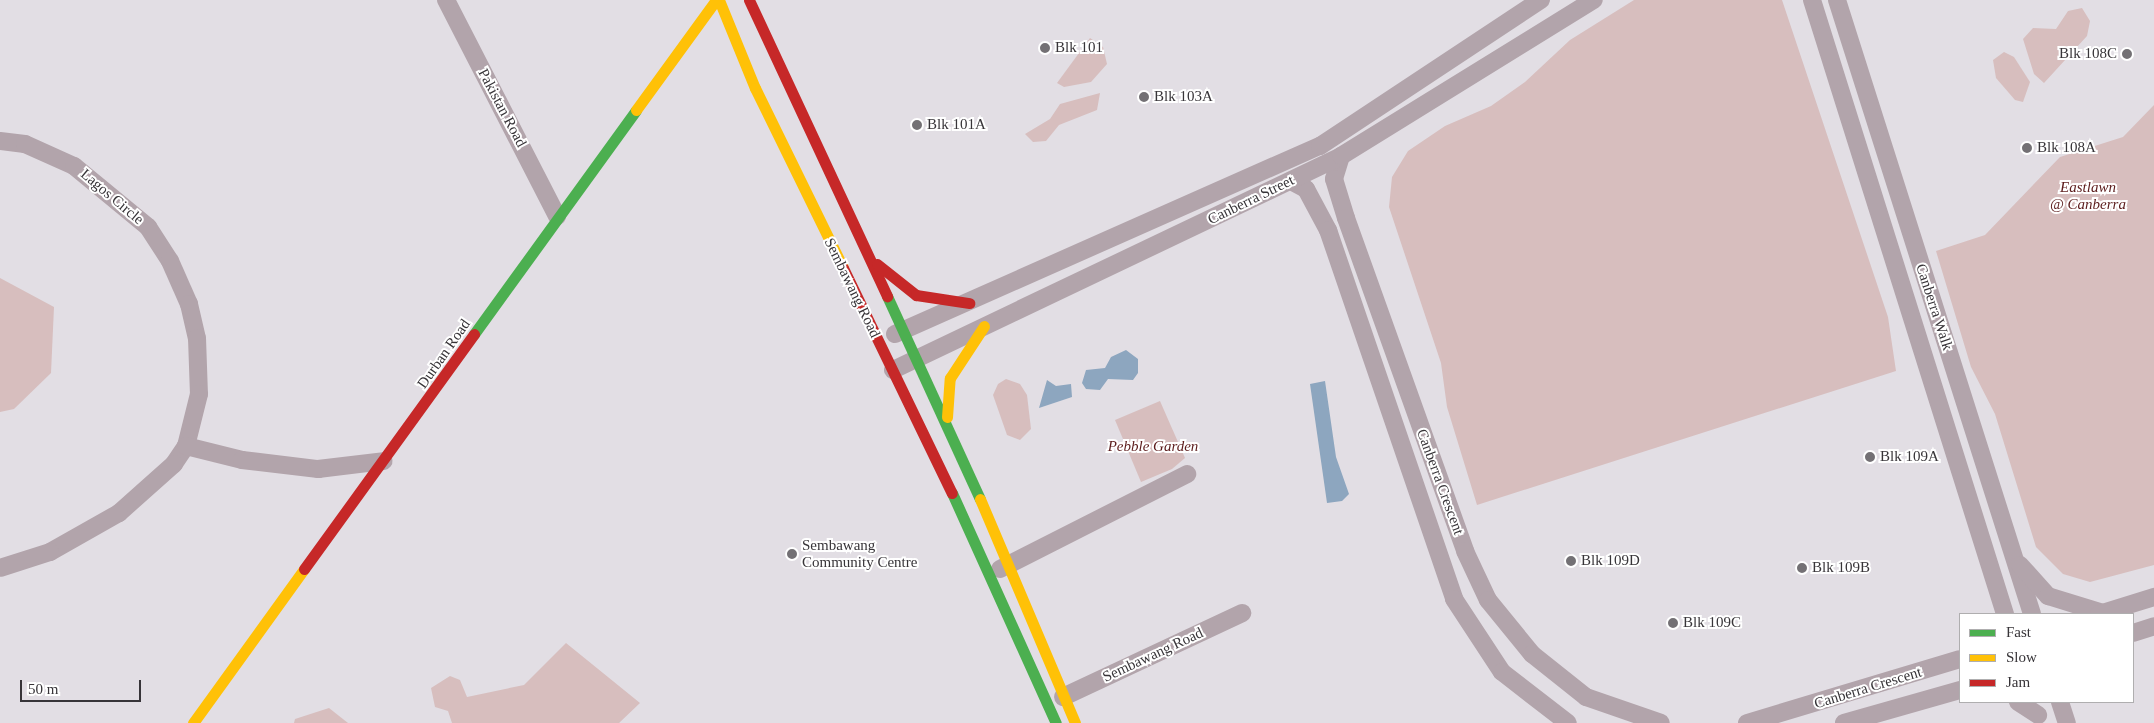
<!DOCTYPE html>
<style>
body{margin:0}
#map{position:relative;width:2154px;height:723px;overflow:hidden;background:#e2dee4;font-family:Georgia,serif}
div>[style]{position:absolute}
.green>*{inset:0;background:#d7bebe}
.water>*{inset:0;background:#8da6bf}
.street>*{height:18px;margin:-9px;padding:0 9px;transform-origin:9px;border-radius:9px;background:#b2a4ab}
.fast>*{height:11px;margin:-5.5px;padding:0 5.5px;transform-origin:5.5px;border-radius:5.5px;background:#4caf50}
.slow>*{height:11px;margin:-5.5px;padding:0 5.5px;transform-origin:5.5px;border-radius:5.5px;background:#ffc107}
.jam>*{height:11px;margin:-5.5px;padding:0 5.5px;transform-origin:5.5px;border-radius:5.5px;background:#c62828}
.dots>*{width:14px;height:14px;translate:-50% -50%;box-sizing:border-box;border:2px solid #fff;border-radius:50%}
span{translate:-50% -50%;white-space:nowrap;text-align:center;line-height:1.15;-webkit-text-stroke:4px #fff;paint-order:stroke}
.poi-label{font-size:15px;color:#373438}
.left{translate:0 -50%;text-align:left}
.right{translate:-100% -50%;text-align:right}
.street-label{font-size:15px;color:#373438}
.park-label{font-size:15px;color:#5c1c1c;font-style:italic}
.legend{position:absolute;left:1959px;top:613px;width:175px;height:90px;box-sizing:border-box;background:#fff;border:1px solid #afaeaf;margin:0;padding:6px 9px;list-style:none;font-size:15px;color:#373438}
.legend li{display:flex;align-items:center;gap:10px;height:25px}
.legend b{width:25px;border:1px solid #afaeaf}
.scale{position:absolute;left:20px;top:680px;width:121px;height:22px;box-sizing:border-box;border:2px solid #373438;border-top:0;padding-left:6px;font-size:15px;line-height:18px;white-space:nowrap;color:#373438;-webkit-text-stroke:4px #fff;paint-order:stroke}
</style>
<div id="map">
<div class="green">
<i style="clip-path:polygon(1634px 0,1782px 0,1888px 317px,1896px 371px,1477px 505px,1447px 407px,1441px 363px,1389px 207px,1392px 177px,1408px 151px,1445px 126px,1491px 106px,1525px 82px,1570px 40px)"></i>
<i style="clip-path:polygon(2082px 8px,2090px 21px,2087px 36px,2044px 83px,2034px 74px,2023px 39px,2033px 28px,2056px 29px,2068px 11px)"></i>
<i style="clip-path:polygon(1090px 38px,1103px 47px,1107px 64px,1091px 82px,1064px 87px,1057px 83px)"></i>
<i style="clip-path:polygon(2004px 52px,2014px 57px,2030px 82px,2023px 102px,2015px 100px,1996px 78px,1993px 60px)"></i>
<i style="clip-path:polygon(1100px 93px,1097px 110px,1059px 125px,1046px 141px,1033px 142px,1025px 134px,1050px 119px,1060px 104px)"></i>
<i style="clip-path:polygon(2154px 105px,2154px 565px,2090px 582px,2063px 574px,2036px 547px,1995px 414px,1971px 367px,1936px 251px,1985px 235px,2060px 157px,2123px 137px)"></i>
<i style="clip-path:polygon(0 278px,54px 307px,51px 373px,14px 409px,0 412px)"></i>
<i style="clip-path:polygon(1006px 379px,1020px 384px,1027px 395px,1031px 429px,1020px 440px,1007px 435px,993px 395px,998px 384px)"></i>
<i style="clip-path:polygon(1160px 401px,1185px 458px,1172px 469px,1141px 482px,1115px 420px)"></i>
<i style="clip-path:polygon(566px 643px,640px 703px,619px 723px,452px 723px,448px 711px,435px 707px,431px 688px,450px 676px,460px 680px,467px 697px,524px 685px)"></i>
<i style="clip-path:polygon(329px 708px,348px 723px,294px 723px,295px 719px)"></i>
</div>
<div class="water">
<i style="clip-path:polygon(1126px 350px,1138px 359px,1138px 373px,1133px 380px,1108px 379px,1100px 390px,1086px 389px,1082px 383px,1086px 370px,1105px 368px,1111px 357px)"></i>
<i style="clip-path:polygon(1047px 380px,1056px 386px,1071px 384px,1072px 397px,1039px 408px)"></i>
<i style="clip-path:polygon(1325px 381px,1336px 457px,1349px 494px,1342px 501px,1327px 503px,1310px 384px)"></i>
</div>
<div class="street">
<i style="left:446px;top:0;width:243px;rotate:62.8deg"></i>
<i style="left:1812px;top:0;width:644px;rotate:72.55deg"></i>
<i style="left:1837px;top:0;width:644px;rotate:72.38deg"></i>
<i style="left:0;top:141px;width:25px;rotate:7deg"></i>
<i style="left:25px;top:144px;width:54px;rotate:24.2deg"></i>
<i style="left:74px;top:166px;width:96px;rotate:39.5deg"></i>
<i style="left:148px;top:227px;width:40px;rotate:57.1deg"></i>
<i style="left:170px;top:261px;width:47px;rotate:66.2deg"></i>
<i style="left:189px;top:304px;width:35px;rotate:77deg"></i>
<i style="left:197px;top:338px;width:56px;rotate:88deg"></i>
<i style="left:199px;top:394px;width:54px;rotate:104deg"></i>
<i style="left:186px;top:446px;width:22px;rotate:124deg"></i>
<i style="left:174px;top:464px;width:74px;rotate:138.3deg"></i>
<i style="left:119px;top:513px;width:79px;rotate:150.5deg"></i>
<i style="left:50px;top:552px;width:52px;rotate:162.3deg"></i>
<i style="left:1341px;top:156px;width:24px;rotate:107deg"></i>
<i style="left:1334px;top:179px;width:41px;rotate:72.9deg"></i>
<i style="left:1346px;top:218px;width:354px;rotate:70.3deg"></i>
<i style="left:1465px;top:551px;width:54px;rotate:64.9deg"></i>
<i style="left:1488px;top:600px;width:70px;rotate:50.8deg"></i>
<i style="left:1532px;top:654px;width:69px;rotate:38.5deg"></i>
<i style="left:1586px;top:697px;width:79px;rotate:19.1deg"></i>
<i style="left:1291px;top:181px;width:17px;rotate:28deg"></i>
<i style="left:1306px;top:189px;width:47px;rotate:61.8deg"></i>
<i style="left:1328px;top:230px;width:390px;rotate:71.1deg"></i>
<i style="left:1454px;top:599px;width:87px;rotate:56.7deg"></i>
<i style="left:1502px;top:672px;width:83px;rotate:37.7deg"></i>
<i style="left:895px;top:334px;width:465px;rotate:-23.9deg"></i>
<i style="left:1320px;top:146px;width:265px;rotate:-33.5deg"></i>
<i style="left:893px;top:370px;width:496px;rotate:-25.5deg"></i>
<i style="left:1341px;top:156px;width:297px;rotate:-31.7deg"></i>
<i style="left:186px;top:446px;width:58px;rotate:14deg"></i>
<i style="left:242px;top:460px;width:77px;rotate:6.8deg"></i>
<i style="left:318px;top:469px;width:66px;rotate:-6.9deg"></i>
<i style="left:2020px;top:565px;width:42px;rotate:47.9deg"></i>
<i style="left:2048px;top:596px;width:58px;rotate:17.2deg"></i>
<i style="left:1000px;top:569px;width:210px;rotate:-26.9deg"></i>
<i style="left:2099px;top:614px;width:58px;rotate:-17.2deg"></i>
<i style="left:2133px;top:633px;width:22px;rotate:-18deg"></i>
<i style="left:1063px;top:697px;width:198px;rotate:-25.1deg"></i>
<i style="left:2018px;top:702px;width:24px;rotate:33deg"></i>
<i style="left:2060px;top:702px;width:22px;rotate:72deg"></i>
<i style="left:1747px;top:723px;width:222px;rotate:-16.7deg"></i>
<i style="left:1844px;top:723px;width:121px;rotate:-15.9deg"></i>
</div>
<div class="fast">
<i style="left:887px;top:296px;width:223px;rotate:65.4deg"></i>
<i style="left:474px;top:334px;width:276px;rotate:-54.1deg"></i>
<i style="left:952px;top:493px;width:252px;rotate:65.7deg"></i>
</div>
<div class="slow">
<i style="left:719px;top:0;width:95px;rotate:67.8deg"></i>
<i style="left:755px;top:88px;width:200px;rotate:63.9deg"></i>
<i style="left:636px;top:110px;width:136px;rotate:-54deg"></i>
<i style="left:947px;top:417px;width:39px;rotate:-86deg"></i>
<i style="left:950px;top:378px;width:62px;rotate:-56.8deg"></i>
<i style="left:980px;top:499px;width:243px;rotate:67deg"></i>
<i style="left:193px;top:723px;width:190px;rotate:-54.2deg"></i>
</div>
<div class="jam">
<i style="left:749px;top:0;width:327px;rotate:65deg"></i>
<i style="left:877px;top:264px;width:50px;rotate:38.5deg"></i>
<i style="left:916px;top:295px;width:54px;rotate:8.6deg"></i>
<i style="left:843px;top:268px;width:250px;rotate:64.2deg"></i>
<i style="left:304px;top:569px;width:290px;rotate:-54.1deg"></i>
</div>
<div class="dots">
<i style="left:1045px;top:48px;background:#737074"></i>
<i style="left:2127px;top:54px;background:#737074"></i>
<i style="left:1144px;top:97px;background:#737074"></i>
<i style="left:917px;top:125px;background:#737074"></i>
<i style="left:2027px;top:148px;background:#737074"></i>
<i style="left:1870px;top:457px;background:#737074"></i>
<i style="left:792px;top:554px;background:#737074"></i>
<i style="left:1571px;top:561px;background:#737074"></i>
<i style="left:1802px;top:568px;background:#737074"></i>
<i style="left:1673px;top:623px;background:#737074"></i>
</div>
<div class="poi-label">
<span class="left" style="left:1055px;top:48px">Blk 101</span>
<span class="right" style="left:2117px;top:54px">Blk 108C</span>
<span class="left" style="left:1154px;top:97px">Blk 103A</span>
<span class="left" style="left:927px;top:125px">Blk 101A</span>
<span class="left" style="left:2037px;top:148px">Blk 108A</span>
<span class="left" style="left:1880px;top:457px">Blk 109A</span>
<span class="left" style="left:802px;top:554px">Sembawang<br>Community Centre</span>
<span class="left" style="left:1581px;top:561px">Blk 109D</span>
<span class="left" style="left:1812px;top:568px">Blk 109B</span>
<span class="left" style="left:1683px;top:623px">Blk 109C</span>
</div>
<div class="street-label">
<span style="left:502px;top:108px;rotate:62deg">Pakistan Road</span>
<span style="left:112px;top:197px;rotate:40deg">Lagos Circle</span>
<span style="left:1251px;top:200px;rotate:-26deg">Canberra Street</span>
<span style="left:852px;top:288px;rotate:64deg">Sembawang Road</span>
<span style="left:1934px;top:307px;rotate:72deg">Canberra Walk</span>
<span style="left:444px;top:354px;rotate:-55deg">Durban Road</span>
<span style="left:1440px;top:482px;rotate:70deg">Canberra Crescent</span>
<span style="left:1153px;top:655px;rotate:-25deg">Sembawang Road</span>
<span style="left:1868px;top:688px;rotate:-17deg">Canberra Crescent</span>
</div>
<div class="park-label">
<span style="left:2088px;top:196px">Eastlawn<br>@ Canberra</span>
<span style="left:1153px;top:447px">Pebble Garden</span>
</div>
<ul class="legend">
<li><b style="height:6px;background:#4caf50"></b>Fast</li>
<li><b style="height:6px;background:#ffc107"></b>Slow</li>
<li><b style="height:6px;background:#c62828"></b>Jam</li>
</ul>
<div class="scale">50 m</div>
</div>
